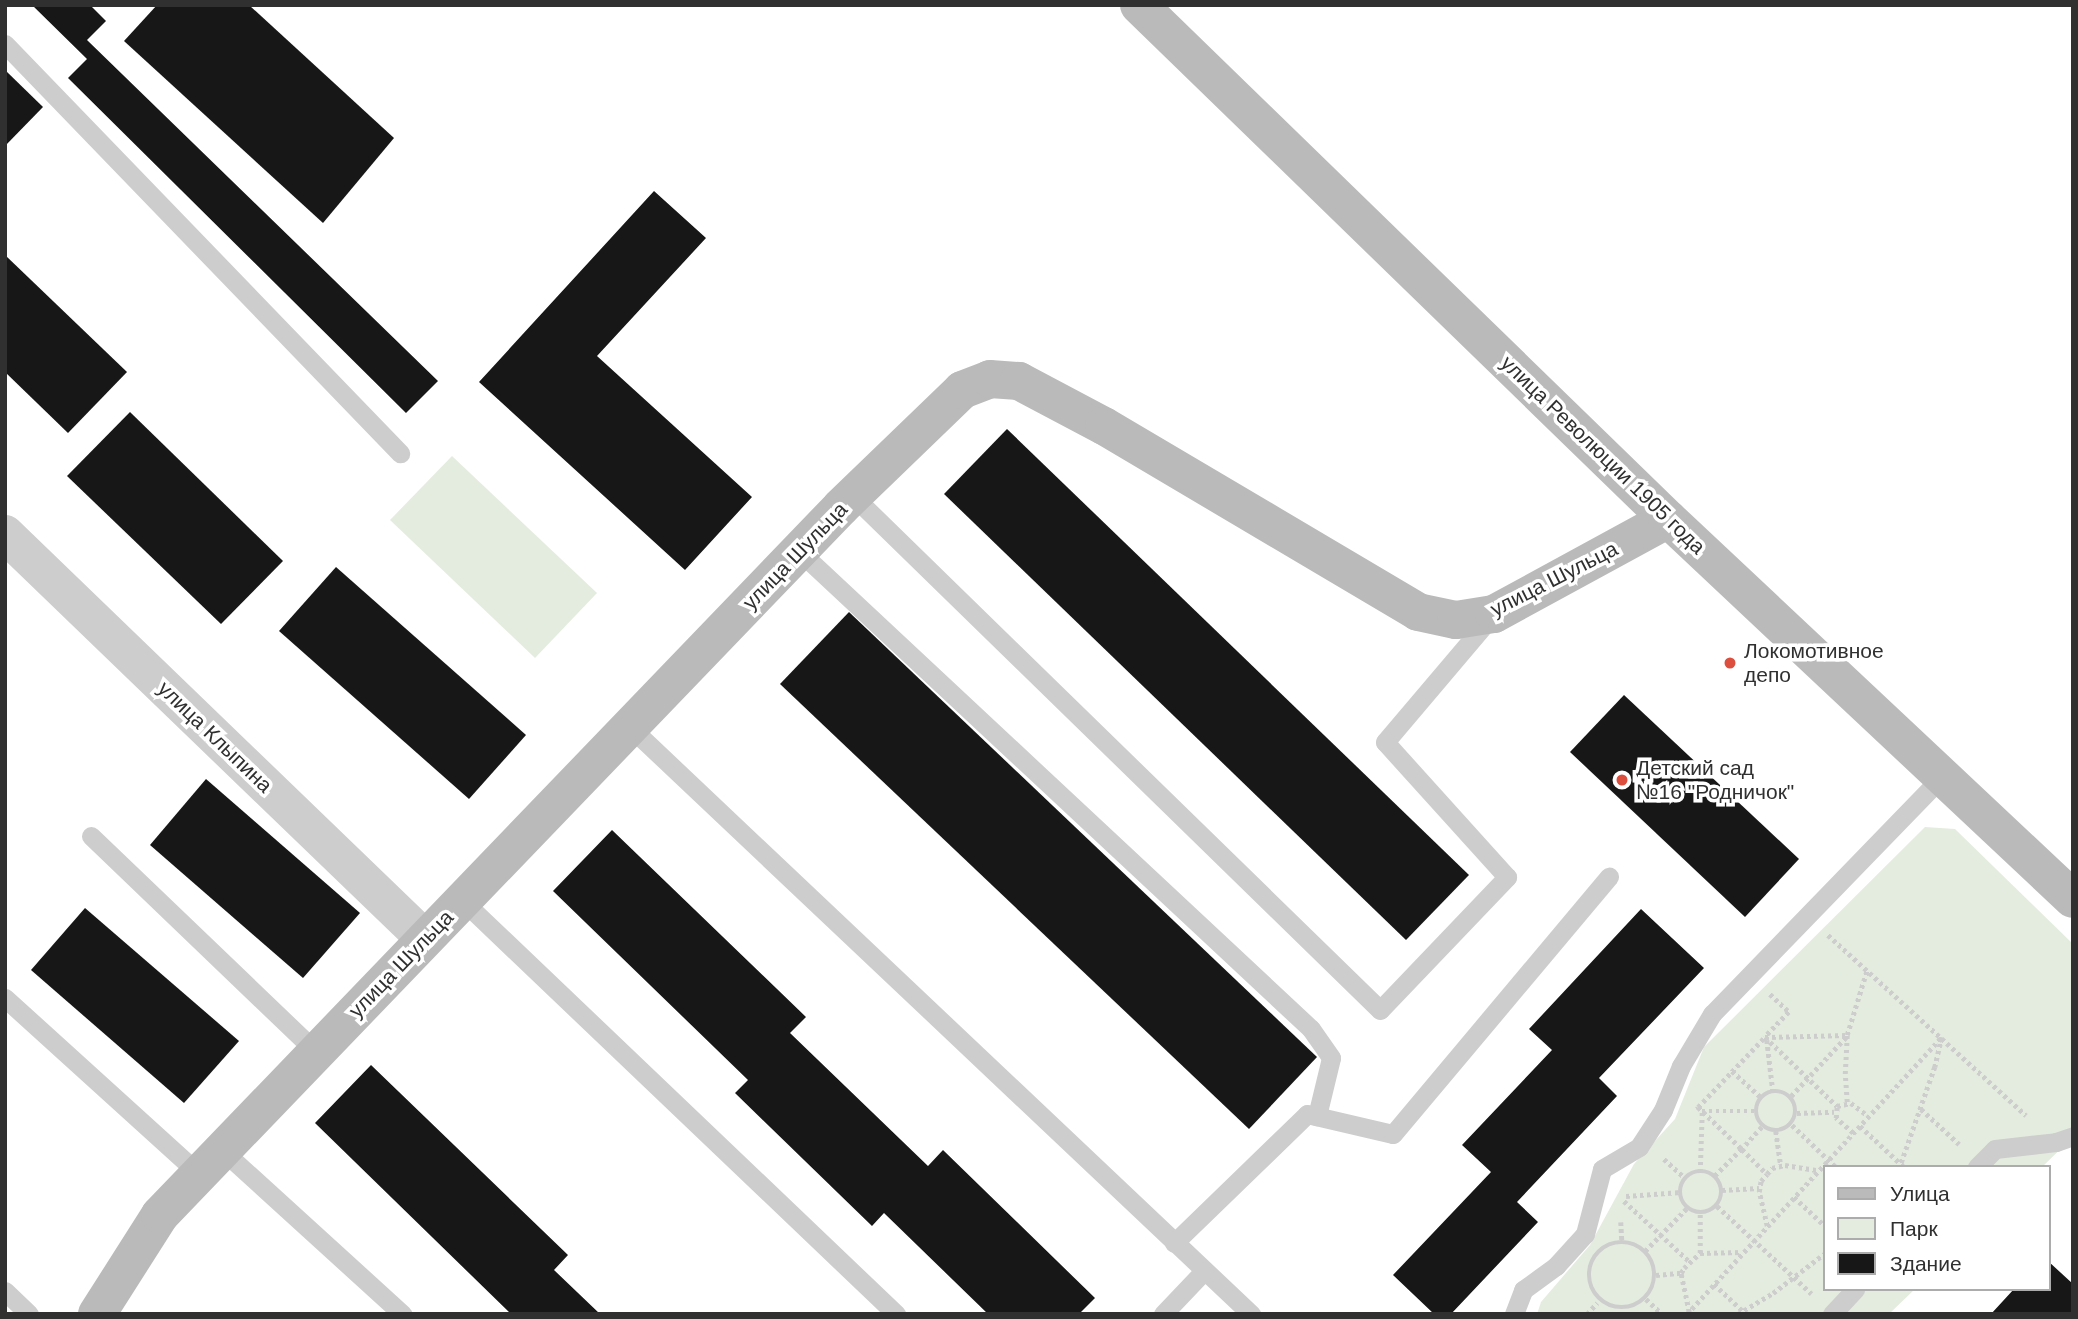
<!DOCTYPE html>
<meta charset="utf-8">
<style>
body{margin:0}
#map{position:relative;width:2078px;height:1319px;overflow:hidden;background:#fff;font-family:Helvetica,sans-serif}
div>[style]{position:absolute}
.green>*{inset:0;background:#e4ecdf}
.building>*{inset:0;background:#171717}
.path>*{height:4.5px;margin-top:-2.25px;transform-origin:0;background:repeating-linear-gradient(90deg,#cdcdcd 0 3.5px,transparent 0 7px)}
.path>.ring{margin:-2.25px;padding:0;box-sizing:content-box;background:none;border:4.5px solid #cdcdcd;border-radius:50%}
.lane>*{height:19px;margin:-9.5px;padding:0 9.5px;transform-origin:9.5px;border-radius:9.5px;background:#cdcdcd}
.street>*{height:38px;margin:-19px;padding:0 19px;transform-origin:19px;border-radius:19px;background:#cdcdcd}
.secondary>*{height:38px;margin:-19px;padding:0 19px;transform-origin:19px;border-radius:19px;background:#bababa}
.dots>*{width:19px;height:19px;translate:-50% -50%;box-sizing:border-box;border:4px solid #fff;border-radius:50%}
span{translate:-50% -50%;white-space:nowrap;text-align:center;line-height:1.15;-webkit-text-stroke:7px #fff;paint-order:stroke}
.street-label{font-size:21px;color:#303030}
.poi-label{font-size:21px;color:#303030}
.left{translate:0 -50%;text-align:left}
.frame{position:absolute;inset:0;border:7px solid #303030;pointer-events:none}
.legend{position:absolute;left:1823px;top:1165px;width:228px;height:126px;box-sizing:border-box;background:#fff;border:2px solid #acacac;margin:0;padding:9px 12px;list-style:none;font-size:21px;color:#303030}
.legend li{display:flex;align-items:center;gap:14px;height:35px}
.legend b{width:35px;border:2px solid #acacac}
</style>
<div id="map">
<div class="green">
<i style="clip-path:polygon(452px 456px,597px 593px,535px 658px,390px 520px)"></i>
<i style="clip-path:polygon(1925px 827px,1955px 829px,2073px 944px,2073px 1137px,2042px 1167px,1824px 1167px,1824px 1289px,1915px 1289px,1889px 1314px,1537px 1314px,1541px 1302px,1590px 1245px,1634px 1164px,1675px 1119px,1704px 1047px)"></i>
</div>
<div class="building">
<i style="clip-path:polygon(32px 5px,90px 5px,106px 21px,87px 40px,438px 381px,406px 413px,68px 78px,87px 59px)"></i>
<i style="clip-path:polygon(157px 5px,249px 5px,394px 138px,323px 223px,124px 41px)"></i>
<i style="clip-path:polygon(5px 70px,43px 107px,5px 146px)"></i>
<i style="clip-path:polygon(654px 191px,706px 238px,597px 356px,752px 497px,685px 570px,479px 382px)"></i>
<i style="clip-path:polygon(5px 255px,127px 372px,68px 433px,5px 372px)"></i>
<i style="clip-path:polygon(130px 412px,283px 561px,221px 624px,67px 476px)"></i>
<i style="clip-path:polygon(1007px 429px,1469px 875px,1406px 940px,944px 494px)"></i>
<i style="clip-path:polygon(336px 567px,526px 735px,469px 799px,279px 631px)"></i>
<i style="clip-path:polygon(849px 612px,1317px 1057px,1249px 1129px,780px 684px)"></i>
<i style="clip-path:polygon(1624px 695px,1799px 859px,1745px 917px,1570px 752px)"></i>
<i style="clip-path:polygon(206px 779px,360px 913px,303px 978px,150px 845px)"></i>
<i style="clip-path:polygon(612px 830px,806px 1017px,790px 1033px,928px 1166px,943px 1150px,1095px 1298px,1079px 1314px,988px 1314px,884px 1213px,872px 1226px,735px 1093px,748px 1080px,553px 891px)"></i>
<i style="clip-path:polygon(85px 908px,239px 1041px,184px 1103px,31px 970px)"></i>
<i style="clip-path:polygon(1641px 909px,1704px 968px,1599px 1078px,1617px 1096px,1517px 1202px,1538px 1222px,1451px 1314px,1434px 1314px,1393px 1275px,1491px 1172px,1462px 1145px,1552px 1050px,1529px 1029px)"></i>
<i style="clip-path:polygon(371px 1065px,568px 1255px,554px 1270px,600px 1314px,511px 1314px,315px 1123px)"></i>
<i style="clip-path:polygon(2048px 1261px,2073px 1284px,2073px 1314px,1991px 1314px,2014px 1289px,2048px 1289px)"></i>
</div>
<div class="path">
<i style="left:1828px;top:935px;width:268px;rotate:42.3deg"></i>
<i style="left:1770px;top:994px;width:26px;rotate:43deg"></i>
<i style="left:1789px;top:1012px;width:35px;rotate:134deg"></i>
<i style="left:1765px;top:1037px;width:82px;rotate:-1.4deg"></i>
<i style="left:1767px;top:1040px;width:51px;rotate:83.3deg"></i>
<i style="left:1732px;top:1071px;width:39px;rotate:42deg"></i>
<i class="ring" style="left:1756px;top:1091px;width:35.5px;height:35.5px"></i>
<i style="left:1791px;top:1096px;width:82px;rotate:-47deg"></i>
<i style="left:1847px;top:1102px;width:28px;rotate:-94deg"></i>
<i style="left:1845px;top:1074px;width:39px;rotate:-87deg"></i>
<i style="left:1847px;top:1035px;width:68px;rotate:-72.9deg"></i>
<i style="left:1698px;top:1107px;width:97px;rotate:-46.3deg"></i>
<i style="left:1765px;top:1037px;width:100px;rotate:43.8deg"></i>
<i style="left:1697px;top:1109px;width:2px;rotate:-63deg"></i>
<i style="left:1698px;top:1107px;width:61px;rotate:43.7deg"></i>
<i style="left:1742px;top:1149px;width:38px;rotate:135deg"></i>
<i style="left:1921px;top:1109px;width:52px;rotate:42.6deg"></i>
<i style="left:1797px;top:1113px;width:37px;rotate:-2deg"></i>
<i style="left:1792px;top:1125px;width:61px;rotate:43.7deg"></i>
<i style="left:1860px;top:1126px;width:59px;rotate:42.9deg"></i>
<i style="left:1762px;top:1127px;width:30px;rotate:132deg"></i>
<i style="left:1742px;top:1149px;width:35px;rotate:45deg"></i>
<i style="left:1776px;top:1131px;width:35px;rotate:82deg"></i>
<i style="left:1853px;top:1133px;width:23px;rotate:-139deg"></i>
<i style="left:1836px;top:1118px;width:12px;rotate:-85deg"></i>
<i style="left:1837px;top:1106px;width:14px;rotate:-12deg"></i>
<i style="left:1851px;top:1103px;width:21px;rotate:37deg"></i>
<i style="left:1664px;top:1159px;width:28px;rotate:42deg"></i>
<i class="ring" style="left:1680px;top:1171px;width:37.5px;height:37.5px"></i>
<i style="left:1700px;top:1172px;width:61px;rotate:-88.1deg"></i>
<i style="left:1702px;top:1111px;width:54px"></i>
<i style="left:1722px;top:1190px;width:37px;rotate:-3deg"></i>
<i style="left:1626px;top:1196px;width:55px;rotate:-4.2deg"></i>
<i style="left:1794px;top:1197px;width:41px;rotate:43deg"></i>
<i style="left:1624px;top:1201px;width:90px;rotate:42.7deg"></i>
<i style="left:1717px;top:1206px;width:129px;rotate:42.8deg"></i>
<i style="left:1621px;top:1222px;width:20px;rotate:87deg"></i>
<i style="left:1767px;top:1226px;width:35px;rotate:-103deg"></i>
<i style="left:1759px;top:1192px;width:11px;rotate:-80deg"></i>
<i style="left:1761px;top:1181px;width:9px;rotate:-49deg"></i>
<i style="left:1767px;top:1174px;width:8px;rotate:-50deg"></i>
<i style="left:1772px;top:1168px;width:13px;rotate:-13deg"></i>
<i style="left:1785px;top:1165px;width:33px;rotate:9deg"></i>
<i class="ring" style="left:1589px;top:1242px;width:61.5px;height:61.5px"></i>
<i style="left:1645px;top:1251px;width:60px;rotate:-45.7deg"></i>
<i style="left:1700px;top:1253px;width:41px;rotate:-90deg"></i>
<i style="left:1656px;top:1275px;width:25px;rotate:-5deg"></i>
<i style="left:1714px;top:1284px;width:40px;rotate:43deg"></i>
<i style="left:1646px;top:1299px;width:22px;rotate:43deg"></i>
<i style="left:1689px;top:1312px;width:40px;rotate:-102deg"></i>
<i style="left:1681px;top:1273px;width:6px;rotate:-59deg"></i>
<i style="left:1684px;top:1268px;width:22px;rotate:-43deg"></i>
<i style="left:1700px;top:1253px;width:42px;rotate:-1.4deg"></i>
<i style="left:1587px;top:1314px;width:15px;rotate:-48deg"></i>
<i style="left:1687px;top:1314px;width:377px;rotate:-47.4deg"></i>
<i style="left:1942px;top:1037px;width:31px;rotate:103deg"></i>
<i style="left:1935px;top:1067px;width:106px;rotate:109.3deg"></i>
<i style="left:1738px;top:1314px;width:41px;rotate:-31deg"></i>
<i style="left:1773px;top:1293px;width:64px;rotate:-37.4deg"></i>
</div>
<div class="lane">
<i style="left:5px;top:44px;width:569px;rotate:46deg"></i>
<i style="left:853px;top:496px;width:736px;rotate:44.28deg"></i>
<i style="left:1380px;top:1010px;width:184px;rotate:-46.3deg"></i>
<i style="left:1507px;top:877px;width:182px;rotate:-132.1deg"></i>
<i style="left:1385px;top:742px;width:162px;rotate:-49.7deg"></i>
<i style="left:799px;top:551px;width:700px;rotate:43.03deg"></i>
<i style="left:1311px;top:1029px;width:35px;rotate:55deg"></i>
<i style="left:1331px;top:1058px;width:60px;rotate:103.6deg"></i>
<i style="left:630px;top:727px;width:855px;rotate:43.39deg"></i>
<i style="left:91px;top:836px;width:312px;rotate:43.8deg"></i>
<i style="left:462px;top:900px;width:600px;rotate:43.65deg"></i>
<i style="left:5px;top:998px;width:262px;rotate:42.2deg"></i>
<i style="left:222px;top:1150px;width:244px;rotate:42.3deg"></i>
<i style="left:1977px;top:1167px;width:25px;rotate:-45deg"></i>
<i style="left:1995px;top:1149px;width:61px;rotate:-6.5deg"></i>
<i style="left:2056px;top:1142px;width:18px;rotate:-19deg"></i>
<i style="left:1174px;top:1243px;width:185px;rotate:-44.1deg"></i>
<i style="left:1307px;top:1114px;width:88px;rotate:13.1deg"></i>
<i style="left:1393px;top:1134px;width:336px;rotate:-50deg"></i>
<i style="left:5px;top:1291px;width:33px;rotate:44deg"></i>
<i style="left:1163px;top:1314px;width:59px;rotate:-46.4deg"></i>
<i style="left:1514px;top:1314px;width:26px;rotate:-69deg"></i>
<i style="left:1523px;top:1290px;width:41px;rotate:-36deg"></i>
<i style="left:1556px;top:1266px;width:43px;rotate:-47.8deg"></i>
<i style="left:1585px;top:1234px;width:67px;rotate:-75.3deg"></i>
<i style="left:1602px;top:1169px;width:43px;rotate:-30.7deg"></i>
<i style="left:1639px;top:1147px;width:44px;rotate:-57deg"></i>
<i style="left:1663px;top:1110px;width:48px;rotate:-67.8deg"></i>
<i style="left:1681px;top:1066px;width:61px;rotate:-59.2deg"></i>
<i style="left:1712px;top:1014px;width:333px;rotate:-45.9deg"></i>
<i style="left:1832px;top:1314px;width:34px;rotate:-47deg"></i>
</div>
<div class="street">
<i style="left:5px;top:534px;width:583px;rotate:43.96deg"></i>
</div>
<div class="secondary">
<i style="left:1139px;top:5px;width:738px;rotate:44.18deg"></i>
<i style="left:1668px;top:519px;width:555px;rotate:43.18deg"></i>
<i style="left:97px;top:1314px;width:117px;rotate:-57.5deg"></i>
<i style="left:160px;top:1215px;width:982px;rotate:-46.11deg"></i>
<i style="left:841px;top:507px;width:168px;rotate:-44deg"></i>
<i style="left:962px;top:390px;width:30px;rotate:-21deg"></i>
<i style="left:990px;top:379px;width:29px;rotate:4deg"></i>
<i style="left:1019px;top:381px;width:96px;rotate:27.9deg"></i>
<i style="left:1104px;top:426px;width:365px;rotate:30.6deg"></i>
<i style="left:1418px;top:612px;width:39px;rotate:12deg"></i>
<i style="left:1456px;top:620px;width:38px;rotate:-9deg"></i>
<i style="left:1494px;top:614px;width:198px;rotate:-28.6deg"></i>
</div>
<div class="dots">
<i style="left:1730px;top:663px;background:#dc4e3e"></i>
<i style="left:1622px;top:780px;background:#dc4e3e"></i>
</div>
<div class="street-label">
<span style="left:1603px;top:455px;rotate:44deg">улица Революции 1905 года</span>
<span style="left:795px;top:556px;rotate:-46deg">улица Шульца</span>
<span style="left:1554px;top:579px;rotate:-27deg">улица Шульца</span>
<span style="left:215px;top:737px;rotate:44deg">улица Клыпина</span>
<span style="left:401px;top:964px;rotate:-46deg">улица Шульца</span>
</div>
<div class="poi-label">
<span class="left" style="left:1744px;top:663px">Локомотивное<br>депо</span>
<span class="left" style="left:1636px;top:780px">Детский сад<br>№16 "Родничок"</span>
</div>
<div class="frame"></div>
<ul class="legend">
<li><b style="height:9px;background:#bababa"></b>Улица</li>
<li><b style="height:19px;background:#e4ecdf"></b>Парк</li>
<li><b style="height:19px;background:#171717"></b>Здание</li>
</ul>
</div>
